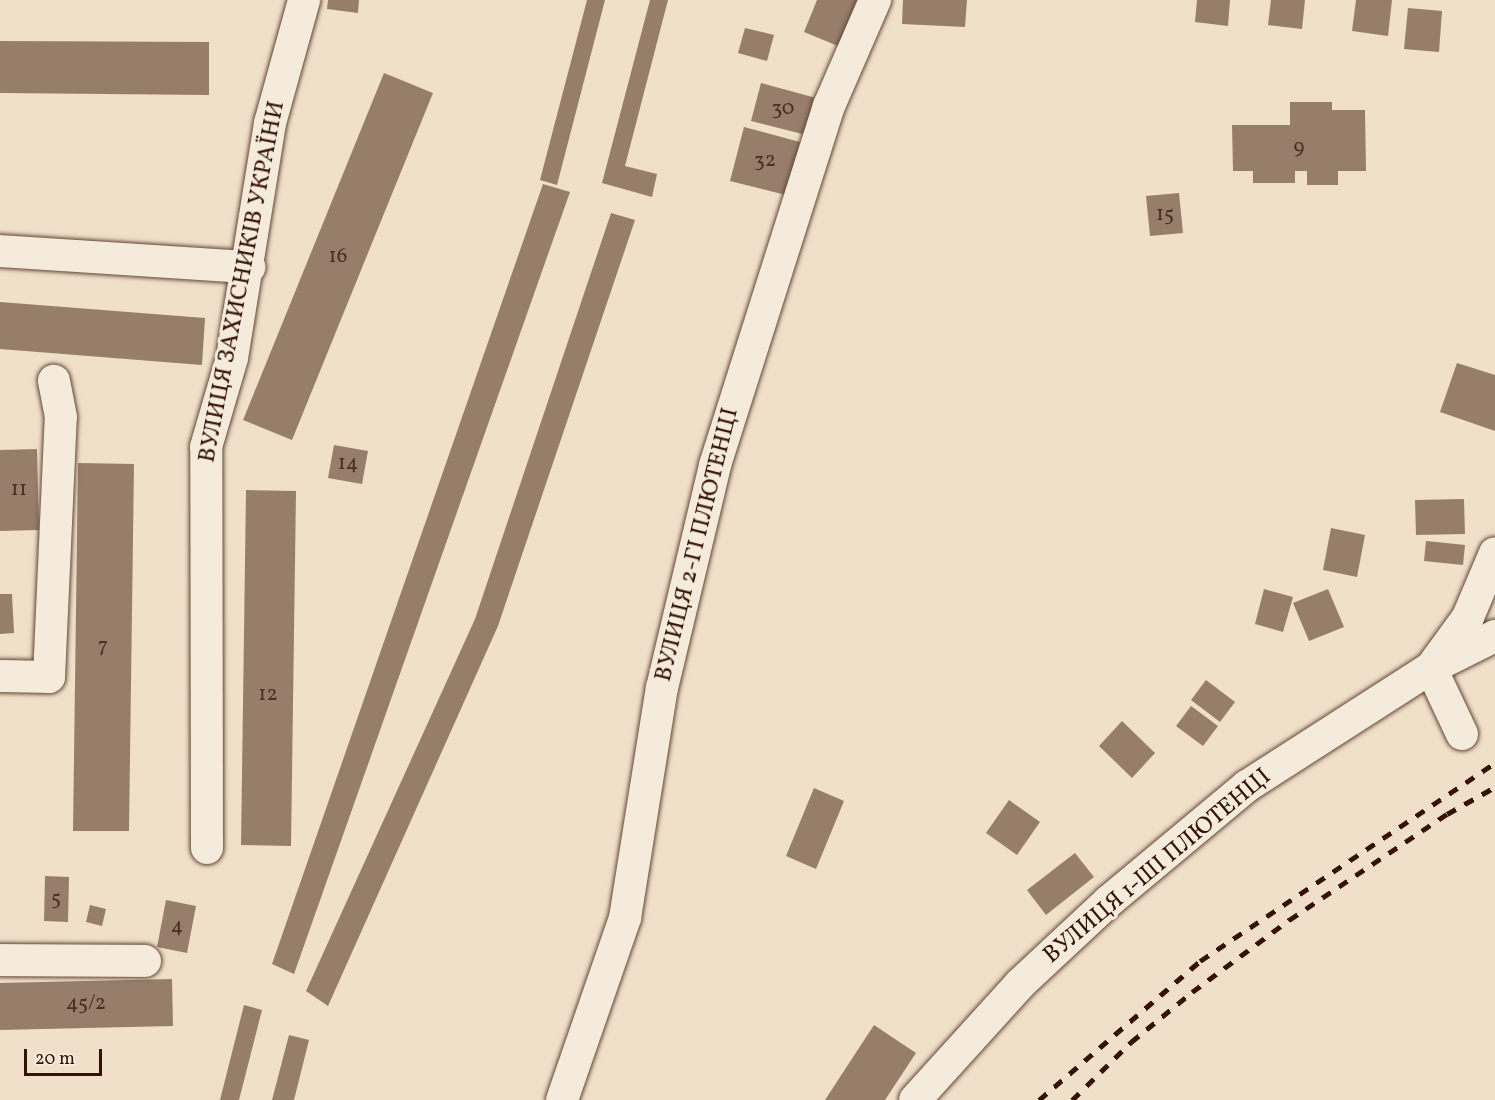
<!DOCTYPE html>
<meta charset="utf-8">
<style>
body{margin:0}
#map{position:relative;width:1495px;height:1100px;overflow:hidden;background:#f0e0c9;font-family:Vollkorn,serif}
div>[style]{position:absolute}
.building>*{inset:0;background:#967e6b}
.roads{filter:drop-shadow(0 0 2px #634636) drop-shadow(0 0 2px #634636)}
.minor>*{height:32px;margin:-16px;padding:0 16px;transform-origin:16px;border-radius:16px;background:#f5ebdc}
.rail>*{height:4.5px;margin-top:-2.25px;transform-origin:0;background:repeating-linear-gradient(90deg,#341305 0 10px,transparent 0 20px)}
span{translate:-50% -50%;white-space:nowrap;text-align:center;line-height:1.15;-webkit-text-stroke:6px #f5ebdc;paint-order:stroke}
.number-label{font-size:21px;color:#4c2e1e}
.number-label span{-webkit-text-stroke-width:0}
.street-label{font-size:24px;color:#341305}
.scale{position:absolute;left:24px;top:1049px;width:78px;height:27px;box-sizing:border-box;border:3px solid #341305;border-top:0;padding-left:8px;font-size:18px;line-height:21px;white-space:nowrap;color:#341305;-webkit-text-stroke:4px #f5ebdc;paint-order:stroke}
</style>
<div id="map">
<div class="building">
<i style="clip-path:polygon(328px 0,359px 0,358px 13px,327px 9px)"></i>
<i style="clip-path:polygon(587px 0,605px 0,557px 185px,540px 180px)"></i>
<i style="clip-path:polygon(650px 0,668px 0,625px 166px,657px 174px,652px 197px,602px 183px)"></i>
<i style="clip-path:polygon(817px 0,857px 0,838px 46px,804px 32px)"></i>
<i style="clip-path:polygon(903px 0,967px 0,965px 27px,902px 24px)"></i>
<i style="clip-path:polygon(1197px 0,1230px 0,1228px 26px,1195px 22px)"></i>
<i style="clip-path:polygon(1271px 0,1305px 0,1302px 29px,1268px 25px)"></i>
<i style="clip-path:polygon(1356px 0,1392px 0,1388px 36px,1352px 31px)"></i>
<i style="clip-path:polygon(1408px 8px,1442px 11px,1439px 52px,1404px 49px)"></i>
<i style="clip-path:polygon(745px 28px,774px 35px,767px 61px,738px 53px)"></i>
<i style="clip-path:polygon(0 41px,209px 42px,209px 95px,0 93px)"></i>
<i style="clip-path:polygon(384px 73px,433px 93px,292px 440px,243px 420px)"></i>
<i style="clip-path:polygon(761px 83px,816px 98px,806px 135px,751px 121px)"></i>
<i style="clip-path:polygon(1290px 102px,1332px 102px,1332px 110px,1365px 110px,1366px 171px,1338px 171px,1338px 185px,1307px 185px,1307px 171px,1295px 171px,1295px 183px,1253px 183px,1253px 171px,1233px 171px,1232px 125px,1290px 125px)"></i>
<i style="clip-path:polygon(744px 127px,800px 142px,786px 195px,730px 181px)"></i>
<i style="clip-path:polygon(543px 184px,570px 192px,294px 974px,272px 964px)"></i>
<i style="clip-path:polygon(1179px 193px,1183px 233px,1150px 236px,1146px 196px)"></i>
<i style="clip-path:polygon(611px 213px,635px 220px,498px 626px,328px 1006px,306px 991px,475px 619px)"></i>
<i style="clip-path:polygon(0 302px,205px 318px,202px 365px,0 349px)"></i>
<i style="clip-path:polygon(1457px 363px,1495px 375px,1495px 431px,1440px 412px)"></i>
<i style="clip-path:polygon(334px 445px,368px 451px,362px 484px,328px 478px)"></i>
<i style="clip-path:polygon(37px 449px,39px 530px,0 531px,0 450px)"></i>
<i style="clip-path:polygon(78px 463px,134px 464px,129px 831px,73px 831px)"></i>
<i style="clip-path:polygon(246px 490px,296px 491px,291px 846px,241px 845px)"></i>
<i style="clip-path:polygon(1464px 499px,1465px 534px,1416px 535px,1415px 500px)"></i>
<i style="clip-path:polygon(1331px 528px,1365px 535px,1357px 577px,1323px 570px)"></i>
<i style="clip-path:polygon(1426px 541px,1465px 545px,1463px 565px,1424px 561px)"></i>
<i style="clip-path:polygon(1264px 589px,1293px 597px,1283px 632px,1255px 624px)"></i>
<i style="clip-path:polygon(1328px 589px,1344px 627px,1309px 641px,1293px 603px)"></i>
<i style="clip-path:polygon(0 594px,12px 594px,14px 633px,0 634px)"></i>
<i style="clip-path:polygon(1206px 680px,1235px 702px,1220px 722px,1191px 700px)"></i>
<i style="clip-path:polygon(1191px 706px,1218px 726px,1203px 746px,1176px 726px)"></i>
<i style="clip-path:polygon(1122px 721px,1155px 753px,1132px 778px,1099px 746px)"></i>
<i style="clip-path:polygon(814px 788px,844px 801px,816px 869px,786px 856px)"></i>
<i style="clip-path:polygon(1009px 800px,1040px 822px,1017px 855px,986px 833px)"></i>
<i style="clip-path:polygon(1075px 853px,1094px 877px,1046px 915px,1027px 890px)"></i>
<i style="clip-path:polygon(45px 876px,69px 877px,68px 922px,44px 921px)"></i>
<i style="clip-path:polygon(166px 900px,196px 906px,187px 953px,157px 947px)"></i>
<i style="clip-path:polygon(90px 905px,106px 909px,102px 926px,86px 922px)"></i>
<i style="clip-path:polygon(172px 979px,173px 1026px,0 1030px,0 983px)"></i>
<i style="clip-path:polygon(244px 1005px,262px 1010px,239px 1100px,220px 1100px)"></i>
<i style="clip-path:polygon(874px 1025px,916px 1053px,885px 1100px,825px 1100px)"></i>
<i style="clip-path:polygon(289px 1035px,309px 1040px,294px 1100px,272px 1100px)"></i>
</div>
<div class="roads">
<div class="minor">
<i style="left:0;top:251px;width:250px;rotate:3.7deg"></i>
<i style="left:0;top:676px;width:49px;rotate:1.2deg"></i>
<i style="left:49px;top:677px;width:260px;rotate:-87.4deg"></i>
<i style="left:61px;top:417px;width:37px;rotate:-101deg"></i>
<i style="left:1462px;top:734px;width:73px;rotate:-115.2deg"></i>
<i style="left:1431px;top:668px;width:72px;rotate:-26.6deg"></i>
<i style="left:207px;top:848px;width:401px;rotate:-90.1deg"></i>
<i style="left:206px;top:447px;width:93px;rotate:-73.7deg"></i>
<i style="left:232px;top:358px;width:238px;rotate:-80.8deg"></i>
<i style="left:270px;top:123px;width:128px;rotate:-74.5deg"></i>
<i style="left:0;top:960px;width:145px;rotate:0.4deg"></i>
<i style="left:562px;top:1100px;width:193px;rotate:-70.9deg"></i>
<i style="left:625px;top:918px;width:233px;rotate:-80.9deg"></i>
<i style="left:662px;top:688px;width:229px;rotate:-76.6deg"></i>
<i style="left:715px;top:465px;width:377px;rotate:-72.4deg"></i>
<i style="left:829px;top:106px;width:116px;rotate:-66.5deg"></i>
<i style="left:915px;top:1100px;width:156px;rotate:-47.8deg"></i>
<i style="left:1020px;top:984px;width:122px;rotate:-43deg"></i>
<i style="left:1109px;top:901px;width:180px;rotate:-39.8deg"></i>
<i style="left:1247px;top:786px;width:219px;rotate:-32.7deg"></i>
<i style="left:1431px;top:668px;width:63px;rotate:-54deg"></i>
<i style="left:1468px;top:617px;width:69px;rotate:-67.1deg"></i>
</div>
</div>
<div class="rail">
<i style="left:1039px;top:1100px;width:213px;rotate:-40.8deg"></i>
<i style="left:1200px;top:961px;width:355px;rotate:-33.9deg"></i>
<i style="left:1072px;top:1100px;width:83px;rotate:-44.5deg"></i>
<i style="left:1131px;top:1042px;width:79px;rotate:-39.3deg"></i>
<i style="left:1192px;top:992px;width:121px;rotate:-36.6deg"></i>
<i style="left:1289px;top:920px;width:190px;rotate:-33.9deg"></i>
<i style="left:1447px;top:814px;width:55px;rotate:-29.4deg"></i>
</div>
<div class="number-label">
<span style="left:783px;top:109px">30</span>
<span style="left:1299px;top:148px">9</span>
<span style="left:765px;top:161px">32</span>
<span style="left:1165px;top:215px">15</span>
<span style="left:338px;top:257px">16</span>
<span style="left:348px;top:464px">14</span>
<span style="left:19px;top:490px">11</span>
<span style="left:103px;top:647px">7</span>
<span style="left:268px;top:695px">12</span>
<span style="left:56px;top:899px">5</span>
<span style="left:177px;top:927px">4</span>
<span style="left:86px;top:1004px">45/2</span>
</div>
<div class="street-label">
<span style="left:243px;top:282px;rotate:-79deg">ВУЛИЦЯ ЗАХИСНИКІВ УКРАЇНИ</span>
<span style="left:698px;top:545px;rotate:-76deg">ВУЛИЦЯ 2-ГІ ПЛЮТЕНЦІ</span>
<span style="left:1158px;top:867px;rotate:-40deg">ВУЛИЦЯ 1-ШІ ПЛЮТЕНЦІ</span>
</div>
<div class="scale">20 m</div>
</div>
